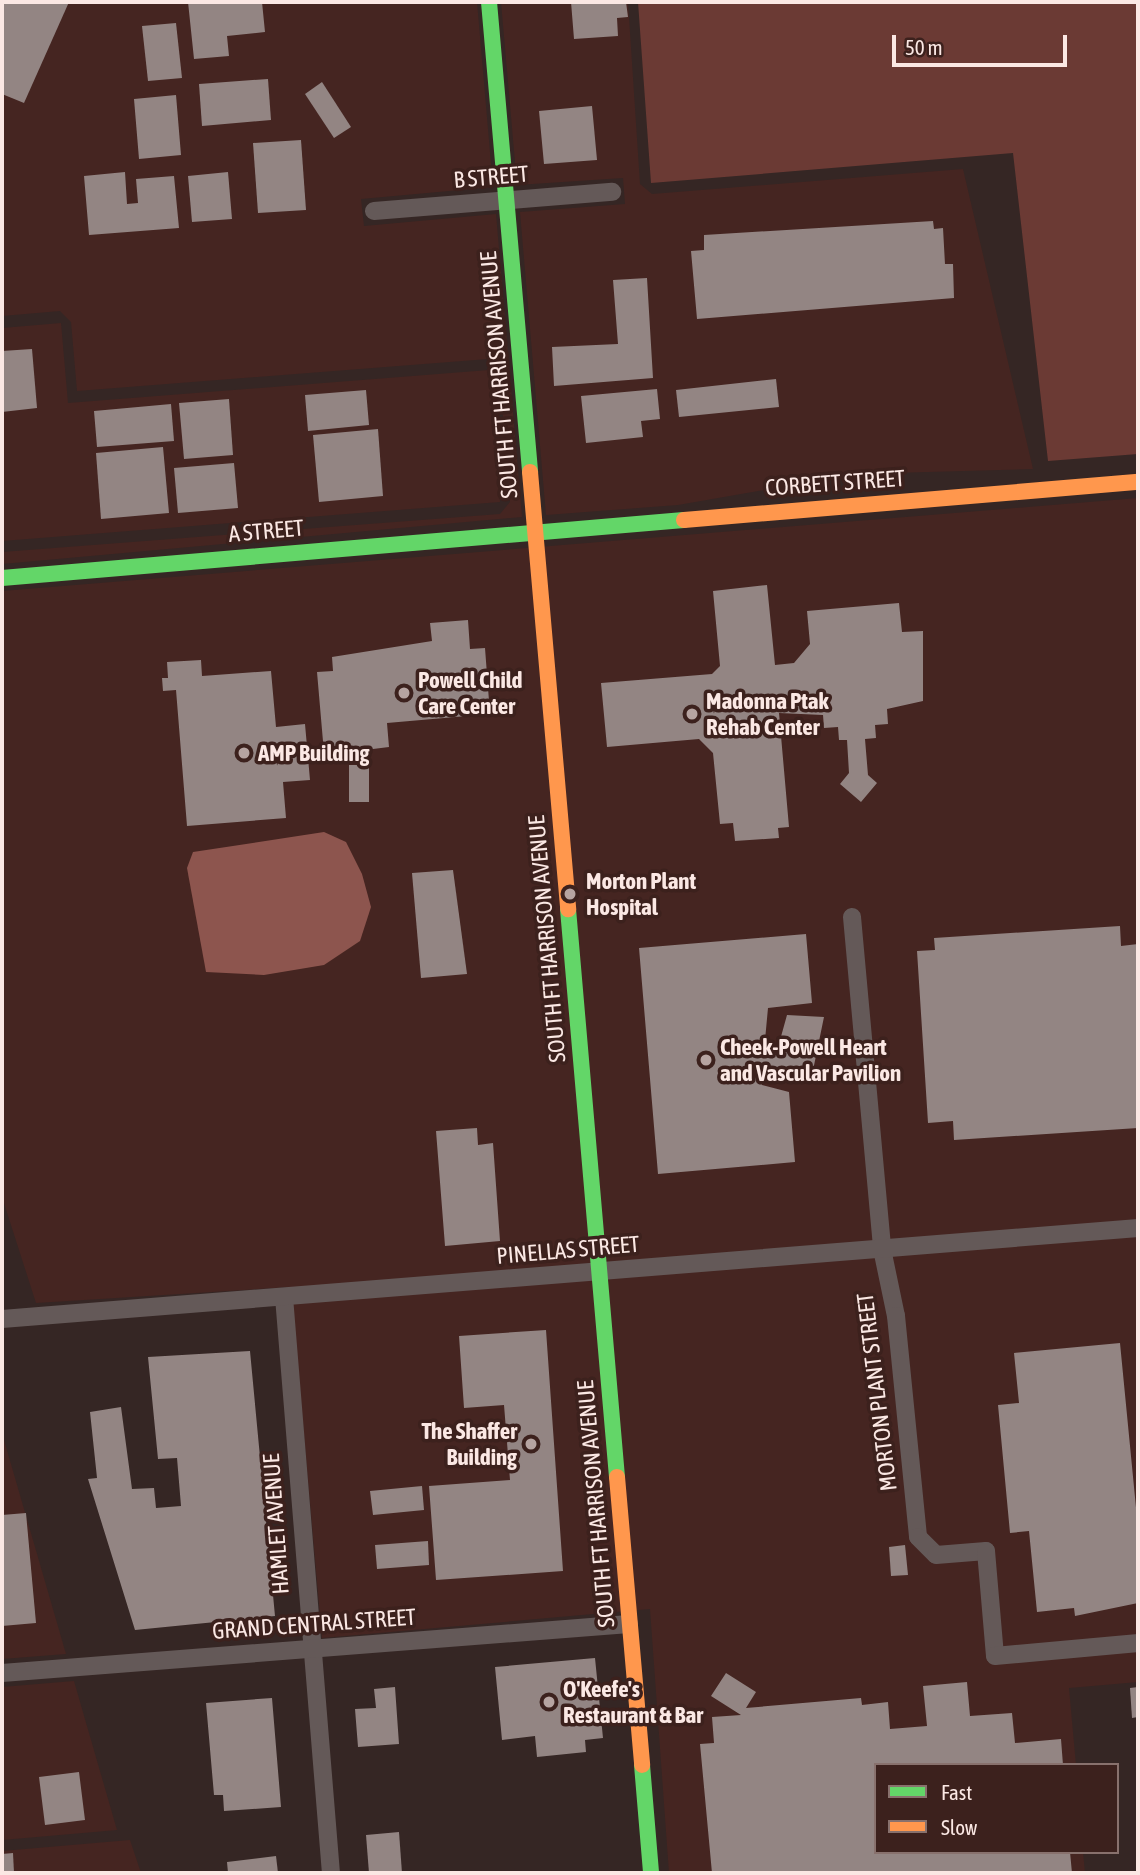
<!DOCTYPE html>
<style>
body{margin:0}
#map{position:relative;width:1140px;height:1875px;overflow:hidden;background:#352624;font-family:"Asap Condensed",sans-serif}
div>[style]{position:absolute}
.built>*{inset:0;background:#452521}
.green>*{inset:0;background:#6b3a34}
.water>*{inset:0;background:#8d554e}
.building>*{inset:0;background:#938583}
.street>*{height:18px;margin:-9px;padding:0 9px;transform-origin:9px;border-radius:9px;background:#645958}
.fast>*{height:16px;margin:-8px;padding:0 8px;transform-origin:8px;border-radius:8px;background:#63d668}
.slow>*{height:16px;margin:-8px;padding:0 8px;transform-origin:8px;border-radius:8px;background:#ff974d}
.dots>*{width:19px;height:19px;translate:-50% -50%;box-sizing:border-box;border:4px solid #3c211d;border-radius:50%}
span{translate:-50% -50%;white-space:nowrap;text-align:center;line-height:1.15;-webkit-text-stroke:7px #3c211d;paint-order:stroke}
.street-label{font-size:23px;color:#fbe8e4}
.poi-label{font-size:23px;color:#fbe8e4;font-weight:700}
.left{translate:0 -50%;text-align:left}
.right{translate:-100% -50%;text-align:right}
.frame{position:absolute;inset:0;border:4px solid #fbe8e4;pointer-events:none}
.legend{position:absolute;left:874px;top:1763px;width:245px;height:91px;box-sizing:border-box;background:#3c211d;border:2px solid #88716d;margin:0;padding:9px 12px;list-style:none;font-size:21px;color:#fbe8e4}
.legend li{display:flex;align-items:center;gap:14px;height:35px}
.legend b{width:35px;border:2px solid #88716d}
.scale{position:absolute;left:892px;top:35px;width:175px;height:32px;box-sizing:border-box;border:4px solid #fbe8e4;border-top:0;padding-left:9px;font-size:21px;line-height:24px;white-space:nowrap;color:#fbe8e4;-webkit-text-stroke:5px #3c211d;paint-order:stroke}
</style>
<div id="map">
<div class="built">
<i style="clip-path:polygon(2px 2px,477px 2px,493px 187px,361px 199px,364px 226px,496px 214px,522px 517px,2px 564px,2px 552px,500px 514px,510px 502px,499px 369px,488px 359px,77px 391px,71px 322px,60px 311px,2px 316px)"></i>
<i style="clip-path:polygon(501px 2px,628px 2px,640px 184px,652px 194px,963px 169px,1033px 469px,855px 474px,678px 505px,546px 515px,520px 212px,625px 204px,623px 178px,517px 185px)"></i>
<i style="clip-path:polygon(61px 323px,68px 403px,489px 370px,500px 502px,2px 541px,2px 328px)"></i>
<i style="clip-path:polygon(1138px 498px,1138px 1682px,1069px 1688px,1076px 1765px,876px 1765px,876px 1852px,1083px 1852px,1085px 1873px,669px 1873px,650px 1609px,322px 1638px,291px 1287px,36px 1303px,2px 1197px,2px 591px)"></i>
<i style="clip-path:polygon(2px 1433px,66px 1654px,2px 1659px)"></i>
<i style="clip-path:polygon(74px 1681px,117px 1830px,2px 1840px,2px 1687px)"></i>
<i style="clip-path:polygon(130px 1840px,141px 1873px,2px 1873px,2px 1851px)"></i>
</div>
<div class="green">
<i style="clip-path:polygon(638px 2px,1138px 2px,1138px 454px,1048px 461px,1013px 153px,651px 183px)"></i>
</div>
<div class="water">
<i style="clip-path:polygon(324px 832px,346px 842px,362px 874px,371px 907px,360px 941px,324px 965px,264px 975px,206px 972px,187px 868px,193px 852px)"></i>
</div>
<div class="building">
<i style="clip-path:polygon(3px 2px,69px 2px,24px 103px,2px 94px)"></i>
<i style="clip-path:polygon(188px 2px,262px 2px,265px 32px,227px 36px,229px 56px,194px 59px)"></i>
<i style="clip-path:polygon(571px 2px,626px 2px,628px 17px,617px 18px,618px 36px,574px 39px)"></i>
<i style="clip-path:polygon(176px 23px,182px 78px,148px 81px,142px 26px)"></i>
<i style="clip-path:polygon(268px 79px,271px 120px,202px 126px,199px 84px)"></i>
<i style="clip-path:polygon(322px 82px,351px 127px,334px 138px,305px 94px)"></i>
<i style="clip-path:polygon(176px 95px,181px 155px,139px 159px,134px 99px)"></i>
<i style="clip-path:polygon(592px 106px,597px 160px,544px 164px,539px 111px)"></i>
<i style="clip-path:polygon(301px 140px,306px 210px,258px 213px,253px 143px)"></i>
<i style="clip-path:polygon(125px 172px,127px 204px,138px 203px,136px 179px,174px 176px,179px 228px,89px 235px,84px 176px)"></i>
<i style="clip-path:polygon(228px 172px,232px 219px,192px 222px,188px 176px)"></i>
<i style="clip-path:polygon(933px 221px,934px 229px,943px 228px,945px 264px,953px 264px,954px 298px,697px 319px,691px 251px,704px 250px,704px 235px)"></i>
<i style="clip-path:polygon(647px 278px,653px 378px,554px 386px,552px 347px,618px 344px,613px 280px)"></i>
<i style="clip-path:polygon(32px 349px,37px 408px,2px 412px,2px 351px)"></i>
<i style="clip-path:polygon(776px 379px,779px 407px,679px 417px,676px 390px)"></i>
<i style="clip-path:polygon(657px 389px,660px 419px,641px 421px,643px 437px,586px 443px,581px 396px)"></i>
<i style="clip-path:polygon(366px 390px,369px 425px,308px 431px,305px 395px)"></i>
<i style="clip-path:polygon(229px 399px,233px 455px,184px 459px,179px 403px)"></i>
<i style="clip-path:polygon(171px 404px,174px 441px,97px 447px,94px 411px)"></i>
<i style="clip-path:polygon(378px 429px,383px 496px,319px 502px,313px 435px)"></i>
<i style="clip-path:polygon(163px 447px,169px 513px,101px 519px,96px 453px)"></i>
<i style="clip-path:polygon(234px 463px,238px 508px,178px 513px,174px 468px)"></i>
<i style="clip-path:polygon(767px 585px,775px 665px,794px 663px,810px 644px,807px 611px,899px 603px,902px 632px,923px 631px,923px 701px,887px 709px,888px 724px,875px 725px,876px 738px,865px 739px,868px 775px,877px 783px,861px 802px,840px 784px,849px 773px,847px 740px,839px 740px,838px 727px,824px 728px,823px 715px,779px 713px,789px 827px,778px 828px,779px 838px,735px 841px,733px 823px,720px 824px,713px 753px,699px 739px,607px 747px,601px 683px,712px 674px,720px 666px,713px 591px)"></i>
<i style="clip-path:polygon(468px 620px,470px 649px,485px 648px,490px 714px,387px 723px,389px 747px,365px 750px,365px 757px,324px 753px,317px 672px,333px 671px,332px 657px,432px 641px,430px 623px)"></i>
<i style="clip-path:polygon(201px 660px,202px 676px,271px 671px,276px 727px,305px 724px,310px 780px,283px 782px,286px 818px,187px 826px,176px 690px,163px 691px,162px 678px,168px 678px,167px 662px)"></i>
<i style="clip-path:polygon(349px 765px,369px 765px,369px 802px,349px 802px)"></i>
<i style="clip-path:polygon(453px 870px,467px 974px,421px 978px,412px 873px)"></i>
<i style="clip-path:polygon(1120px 926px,1121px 946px,1138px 944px,1138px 1128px,954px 1140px,953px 1121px,928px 1123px,917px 951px,935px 950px,934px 938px)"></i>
<i style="clip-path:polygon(806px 934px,812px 1003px,768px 1008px,764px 1051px,777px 1051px,787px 1015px,824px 1017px,811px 1080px,774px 1079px,775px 1068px,763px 1068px,762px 1085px,789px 1092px,795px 1162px,658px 1174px,639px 948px)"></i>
<i style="clip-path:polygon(477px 1128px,478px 1145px,493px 1143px,500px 1241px,445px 1246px,436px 1131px)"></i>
<i style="clip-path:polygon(546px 1330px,563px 1571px,436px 1580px,429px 1486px,510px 1480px,504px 1405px,464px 1408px,459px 1336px)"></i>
<i style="clip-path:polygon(1120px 1343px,1138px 1528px,1138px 1603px,1075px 1616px,1074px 1608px,1037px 1612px,1029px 1531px,1010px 1533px,998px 1405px,1019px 1403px,1014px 1353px)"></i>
<i style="clip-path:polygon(250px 1351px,275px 1616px,135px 1630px,88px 1479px,97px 1478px,90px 1412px,121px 1407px,132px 1489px,154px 1488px,156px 1508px,181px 1506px,177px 1458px,158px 1459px,148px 1357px)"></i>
<i style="clip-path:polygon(422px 1486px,424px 1510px,373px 1515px,370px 1491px)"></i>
<i style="clip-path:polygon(26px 1513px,36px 1623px,2px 1626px,2px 1515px)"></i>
<i style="clip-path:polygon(428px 1541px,429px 1565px,377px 1569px,375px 1545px)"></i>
<i style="clip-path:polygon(905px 1545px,908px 1575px,891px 1576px,889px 1547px)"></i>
<i style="clip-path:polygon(595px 1658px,603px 1738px,585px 1740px,586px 1752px,537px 1757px,535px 1736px,502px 1740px,495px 1667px)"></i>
<i style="clip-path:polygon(726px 1673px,756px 1692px,746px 1708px,861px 1698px,862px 1705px,888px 1702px,890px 1729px,927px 1726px,923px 1686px,967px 1682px,970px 1716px,1012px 1713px,1015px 1743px,1061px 1739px,1063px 1765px,876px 1765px,876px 1852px,1070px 1852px,1072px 1873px,712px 1873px,700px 1744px,714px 1743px,712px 1717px,741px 1715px,711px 1696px)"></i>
<i style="clip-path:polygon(395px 1687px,399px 1744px,358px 1747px,355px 1709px,376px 1708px,374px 1689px)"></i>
<i style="clip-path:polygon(1138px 1687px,1138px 1717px,1132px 1718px,1130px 1688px)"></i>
<i style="clip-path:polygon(272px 1698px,281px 1807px,224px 1811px,223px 1795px,214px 1795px,206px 1703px)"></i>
<i style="clip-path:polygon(79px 1772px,85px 1820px,45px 1825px,39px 1777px)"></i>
<i style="clip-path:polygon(399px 1832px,402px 1873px,369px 1873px,366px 1835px)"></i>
<i style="clip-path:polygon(13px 1853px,14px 1873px,2px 1873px,2px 1854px)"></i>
<i style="clip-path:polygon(276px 1856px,278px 1873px,228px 1873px,227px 1862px)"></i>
</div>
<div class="street">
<i style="left:374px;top:211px;width:239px;rotate:-4.6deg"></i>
<i style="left:852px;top:917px;width:333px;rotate:84.8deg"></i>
<i style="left:882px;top:1249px;width:68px;rotate:78.2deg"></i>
<i style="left:896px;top:1316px;width:222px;rotate:84.3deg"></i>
<i style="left:918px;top:1537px;width:25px;rotate:45deg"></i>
<i style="left:936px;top:1555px;width:50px;rotate:-4.6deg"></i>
<i style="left:986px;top:1551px;width:105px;rotate:85.1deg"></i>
<i style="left:995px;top:1656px;width:144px;rotate:-5.2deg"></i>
<i style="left:284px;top:1297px;width:578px;rotate:85.34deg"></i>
<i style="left:2px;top:1319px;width:1140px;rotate:-4.58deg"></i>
<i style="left:2px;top:1673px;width:629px;rotate:-4.47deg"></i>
</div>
<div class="fast">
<i style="left:489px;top:2px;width:472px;rotate:85deg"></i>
<i style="left:2px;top:578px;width:684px;rotate:-4.86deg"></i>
<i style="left:568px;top:909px;width:570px;rotate:85.07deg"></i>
<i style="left:642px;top:1765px;width:108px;rotate:85.2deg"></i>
</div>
<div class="slow">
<i style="left:530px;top:472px;width:439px;rotate:85deg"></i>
<i style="left:684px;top:520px;width:456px;rotate:-4.8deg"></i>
<i style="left:617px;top:1477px;width:289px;rotate:85deg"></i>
</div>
<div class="dots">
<i style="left:404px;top:693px;background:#b6a4a1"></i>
<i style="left:692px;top:714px;background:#b6a4a1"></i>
<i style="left:244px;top:753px;background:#b6a4a1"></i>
<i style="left:570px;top:894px;background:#b6a4a1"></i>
<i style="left:706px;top:1060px;background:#b6a4a1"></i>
<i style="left:531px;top:1444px;background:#b6a4a1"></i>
<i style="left:549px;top:1702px;background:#b6a4a1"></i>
</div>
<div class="street-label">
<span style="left:491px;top:177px;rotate:-5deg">B STREET</span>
<span style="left:499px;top:375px;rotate:-95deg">SOUTH FT HARRISON AVENUE</span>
<span style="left:835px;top:483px;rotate:-4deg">CORBETT STREET</span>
<span style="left:266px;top:531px;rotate:-5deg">A STREET</span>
<span style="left:547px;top:939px;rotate:-95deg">SOUTH FT HARRISON AVENUE</span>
<span style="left:568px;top:1250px;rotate:-5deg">PINELLAS STREET</span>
<span style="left:877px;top:1392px;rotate:-97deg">MORTON PLANT STREET</span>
<span style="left:596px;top:1504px;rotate:-95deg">SOUTH FT HARRISON AVENUE</span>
<span style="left:276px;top:1524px;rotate:-94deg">HAMLET AVENUE</span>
<span style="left:314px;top:1624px;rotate:-4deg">GRAND CENTRAL STREET</span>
</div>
<div class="poi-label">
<span class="left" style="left:418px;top:693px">Powell Child<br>Care Center</span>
<span class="left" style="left:706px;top:714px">Madonna Ptak<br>Rehab Center</span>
<span class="left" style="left:258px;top:753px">AMP Building</span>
<span class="left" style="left:586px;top:894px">Morton Plant<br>Hospital</span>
<span class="left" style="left:720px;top:1060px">Cheek-Powell Heart<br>and Vascular Pavilion</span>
<span class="right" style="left:517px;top:1444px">The Shaffer<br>Building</span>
<span class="left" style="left:563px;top:1702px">O'Keefe's<br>Restaurant &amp; Bar</span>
</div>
<div class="frame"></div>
<ul class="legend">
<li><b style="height:9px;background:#63d668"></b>Fast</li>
<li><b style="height:9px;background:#ff974d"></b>Slow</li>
</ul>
<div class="scale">50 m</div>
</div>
